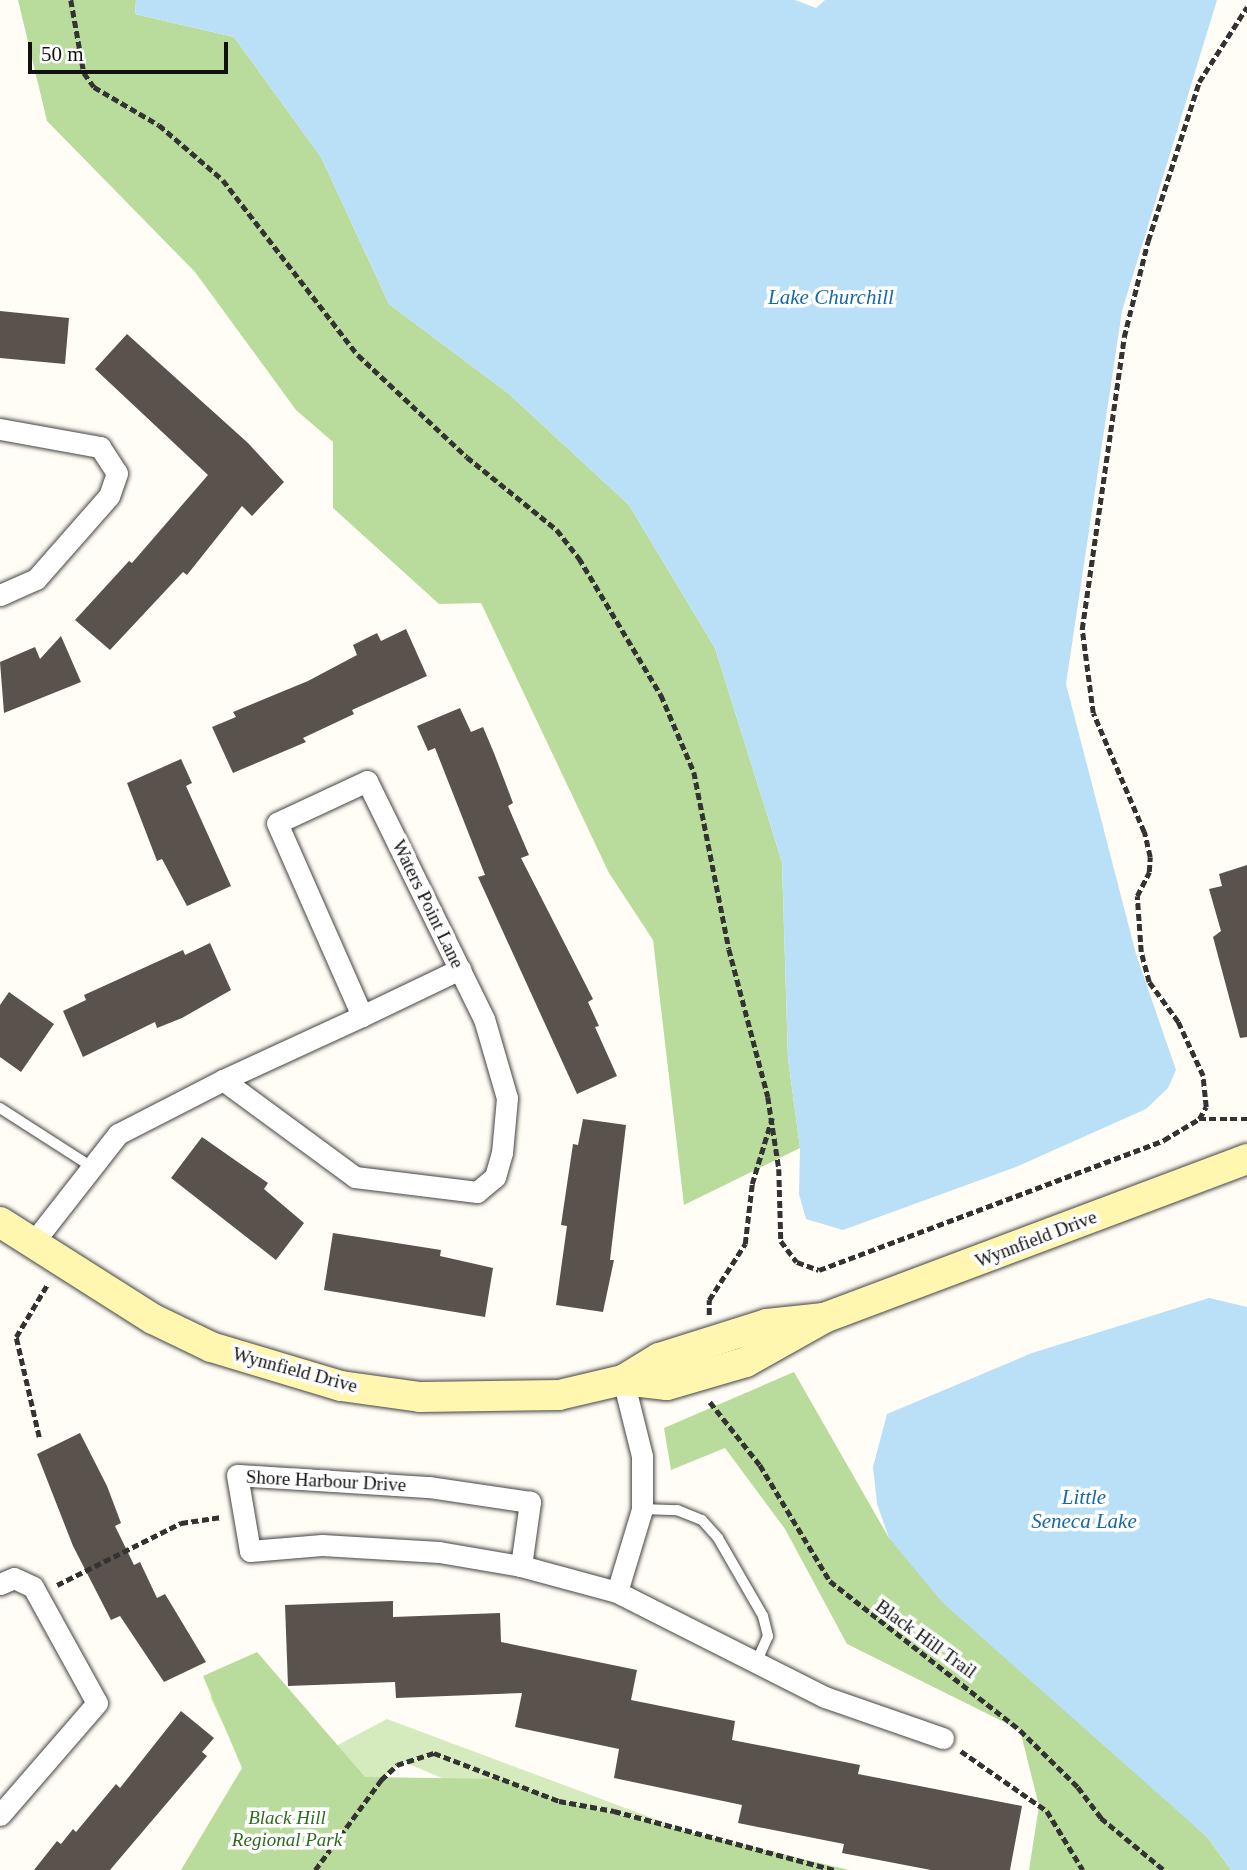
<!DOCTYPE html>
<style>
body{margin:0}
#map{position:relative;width:1247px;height:1870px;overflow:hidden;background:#fffdf5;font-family:Georgia,serif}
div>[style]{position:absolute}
.green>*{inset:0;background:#d5ebbd}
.forest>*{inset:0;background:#b9dc9c}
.water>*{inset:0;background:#b9e0f7}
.building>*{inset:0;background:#5a524d}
.path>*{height:4.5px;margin-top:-2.25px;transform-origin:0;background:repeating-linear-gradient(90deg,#333 0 7px,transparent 0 10.5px)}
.roads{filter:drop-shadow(0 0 2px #444) drop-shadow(0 0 2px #444)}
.lane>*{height:10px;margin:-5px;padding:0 5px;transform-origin:5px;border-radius:5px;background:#fff}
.street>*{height:21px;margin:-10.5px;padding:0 10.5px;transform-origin:10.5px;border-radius:10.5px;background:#fff}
.secondary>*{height:30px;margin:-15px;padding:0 15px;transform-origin:15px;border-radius:15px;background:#fff6b0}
span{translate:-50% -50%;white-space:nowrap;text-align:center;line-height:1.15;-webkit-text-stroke:7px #fff;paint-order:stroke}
.street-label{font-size:19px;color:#111}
.park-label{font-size:19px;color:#2f6b1f;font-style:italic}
.water-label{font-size:21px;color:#1768a6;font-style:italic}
.scale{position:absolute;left:28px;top:42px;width:200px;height:32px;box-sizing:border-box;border:4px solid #111;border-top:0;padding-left:9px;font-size:21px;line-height:24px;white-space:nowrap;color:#111;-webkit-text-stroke:5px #fff;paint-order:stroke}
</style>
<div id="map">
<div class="green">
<i style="clip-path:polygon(239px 1682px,283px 1774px,387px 1719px,738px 1850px,494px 1800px,404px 1762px,352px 1799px,183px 1870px,259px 1799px,210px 1697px)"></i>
</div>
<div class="forest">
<i style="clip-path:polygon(18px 0,136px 0,135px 14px,234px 37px,321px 157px,389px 304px,508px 393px,629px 505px,715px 648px,782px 862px,788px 1058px,800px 1148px,684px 1205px,653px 940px,609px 873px,481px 603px,439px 604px,333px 508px,333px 442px,296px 410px,195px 272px,47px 121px)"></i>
<i style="clip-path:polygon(794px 1372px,889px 1538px,1208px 1838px,1231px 1870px,1029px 1870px,1039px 1806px,1020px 1730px,847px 1644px,785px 1529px,725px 1448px,671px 1470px,664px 1428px)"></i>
<i style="clip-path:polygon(257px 1652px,365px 1777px,502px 1779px,559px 1801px,849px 1870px,181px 1870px,242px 1768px,203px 1676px)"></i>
</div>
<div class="water">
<i style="clip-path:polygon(136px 0,795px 0,816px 8px,825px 0,1217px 0,1122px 311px,1066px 684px,1136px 954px,1176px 1070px,1168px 1088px,1146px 1109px,1016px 1167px,843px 1230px,806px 1219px,799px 1194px,800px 1148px,788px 1058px,782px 862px,715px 648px,629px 505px,508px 393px,389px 304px,321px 157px,234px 37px,135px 14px)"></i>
<i style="clip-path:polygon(1209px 1298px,1247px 1307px,1247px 1870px,1231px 1870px,1208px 1838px,942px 1602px,889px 1538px,877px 1504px,873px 1467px,887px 1414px,1032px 1353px)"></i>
</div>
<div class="building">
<i style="clip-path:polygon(0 311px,69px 318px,65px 364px,0 358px)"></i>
<i style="clip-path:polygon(127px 334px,248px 443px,284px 482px,252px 516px,242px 506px,187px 575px,183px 572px,110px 650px,75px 620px,129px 561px,132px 563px,208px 475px,95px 369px)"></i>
<i style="clip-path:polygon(406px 629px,427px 676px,352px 710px,354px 714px,303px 738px,306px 742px,233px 773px,212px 727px,236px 717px,233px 712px,308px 681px,357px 655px,353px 645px,377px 633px,381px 641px)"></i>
<i style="clip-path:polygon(61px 636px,81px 682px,4px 713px,0 662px,35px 647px,40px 659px)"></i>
<i style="clip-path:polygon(460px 708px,471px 732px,483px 727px,494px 753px,513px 803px,508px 806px,529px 855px,521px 858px,593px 999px,588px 1002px,599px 1026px,595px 1027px,617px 1076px,577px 1094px,478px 877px,485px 875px,435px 748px,428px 751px,417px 726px)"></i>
<i style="clip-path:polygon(181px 759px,192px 783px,186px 786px,231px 886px,187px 906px,162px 859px,157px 861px,127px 783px)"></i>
<i style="clip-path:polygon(1247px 865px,1247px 1037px,1240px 1038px,1213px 937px,1221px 931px,1209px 889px,1222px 886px,1219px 874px)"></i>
<i style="clip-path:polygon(210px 943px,231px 990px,182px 1018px,157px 1028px,155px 1022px,83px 1057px,63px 1011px,86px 1000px,84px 995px,183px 950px,185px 955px)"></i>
<i style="clip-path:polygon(9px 992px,54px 1024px,21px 1072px,0 1057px,0 1005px)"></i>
<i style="clip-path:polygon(583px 1119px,626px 1125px,610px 1260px,614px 1260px,603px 1312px,556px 1305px,567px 1226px,561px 1225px,573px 1144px,578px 1145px)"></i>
<i style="clip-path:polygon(202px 1137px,268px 1183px,264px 1189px,304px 1223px,276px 1260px,171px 1178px)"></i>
<i style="clip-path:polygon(333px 1233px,441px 1250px,440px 1256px,493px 1268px,485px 1317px,324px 1290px)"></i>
<i style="clip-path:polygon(80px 1433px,107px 1486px,121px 1523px,115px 1526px,134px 1565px,140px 1562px,157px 1598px,165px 1594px,206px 1662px,164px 1682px,120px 1616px,111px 1620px,73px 1546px,37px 1454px)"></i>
<i style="clip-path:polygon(393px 1601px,393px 1617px,500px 1613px,501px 1642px,637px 1670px,631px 1700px,735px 1721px,732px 1740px,860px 1765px,858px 1774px,1022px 1806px,1010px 1870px,931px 1870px,842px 1853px,844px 1844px,738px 1823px,742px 1805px,614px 1778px,619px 1749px,515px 1727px,522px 1693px,396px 1698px,395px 1682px,288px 1686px,285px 1605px)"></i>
<i style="clip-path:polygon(181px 1711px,214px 1738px,202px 1752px,207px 1756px,110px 1870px,34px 1870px,57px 1841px,61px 1844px,73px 1829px,76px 1832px,116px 1784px,120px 1788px)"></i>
</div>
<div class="path">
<i style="left:71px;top:0;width:74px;rotate:79.9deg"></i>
<i style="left:84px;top:73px;width:17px;rotate:54deg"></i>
<i style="left:94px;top:87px;width:75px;rotate:30.3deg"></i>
<i style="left:159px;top:125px;width:84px;rotate:40.7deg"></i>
<i style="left:223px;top:180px;width:221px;rotate:52.4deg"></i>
<i style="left:358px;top:355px;width:149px;rotate:43.1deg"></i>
<i style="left:467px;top:457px;width:116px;rotate:39deg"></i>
<i style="left:557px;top:530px;width:36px;rotate:52deg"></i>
<i style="left:579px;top:558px;width:160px;rotate:59.1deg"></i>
<i style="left:661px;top:695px;width:84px;rotate:66.8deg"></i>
<i style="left:694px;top:772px;width:180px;rotate:78.8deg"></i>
<i style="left:729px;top:949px;width:153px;rotate:75.2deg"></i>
<i style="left:768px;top:1097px;width:73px;rotate:81.3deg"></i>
<i style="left:779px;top:1169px;width:72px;rotate:88.4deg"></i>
<i style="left:781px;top:1241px;width:26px;rotate:53deg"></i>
<i style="left:797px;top:1262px;width:23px;rotate:20deg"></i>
<i style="left:819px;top:1270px;width:369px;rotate:-20.6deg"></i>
<i style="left:1164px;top:1140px;width:41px;rotate:-31deg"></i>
<i style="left:1199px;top:1119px;width:14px;rotate:-60deg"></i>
<i style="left:1206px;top:1107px;width:31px;rotate:-96deg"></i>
<i style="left:1203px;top:1076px;width:60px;rotate:-114.8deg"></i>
<i style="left:1178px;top:1022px;width:49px;rotate:-125.9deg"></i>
<i style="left:1149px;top:982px;width:31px;rotate:-105deg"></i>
<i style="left:1141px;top:952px;width:56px;rotate:-94.1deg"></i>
<i style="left:1137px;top:896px;width:27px;rotate:-63deg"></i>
<i style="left:1149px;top:872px;width:15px;rotate:-86deg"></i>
<i style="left:1150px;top:857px;width:26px;rotate:-103deg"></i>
<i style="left:1144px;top:832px;width:129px;rotate:-113.2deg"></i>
<i style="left:1093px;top:713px;width:85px;rotate:-97.5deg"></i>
<i style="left:1082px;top:629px;width:295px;rotate:-81.8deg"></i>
<i style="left:1124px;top:337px;width:99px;rotate:-76deg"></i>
<i style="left:1148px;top:241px;width:167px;rotate:-72.2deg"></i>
<i style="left:1199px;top:82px;width:89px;rotate:-57.4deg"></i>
<i style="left:1199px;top:1119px;width:48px"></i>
<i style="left:709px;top:1315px;width:15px;rotate:-90deg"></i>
<i style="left:709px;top:1300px;width:67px;rotate:-57.3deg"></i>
<i style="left:745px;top:1244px;width:60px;rotate:-83.3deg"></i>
<i style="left:752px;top:1184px;width:69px;rotate:-73.1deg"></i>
<i style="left:710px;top:1402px;width:80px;rotate:51.6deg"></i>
<i style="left:760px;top:1465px;width:135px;rotate:58.9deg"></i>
<i style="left:830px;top:1581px;width:241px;rotate:38.1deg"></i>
<i style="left:1020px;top:1730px;width:81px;rotate:44.5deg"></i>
<i style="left:1078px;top:1787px;width:39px;rotate:53deg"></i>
<i style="left:1101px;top:1818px;width:82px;rotate:39.5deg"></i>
<i style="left:39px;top:1437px;width:103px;rotate:-103deg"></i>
<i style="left:16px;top:1337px;width:61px;rotate:-59.2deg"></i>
<i style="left:57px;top:1585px;width:139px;rotate:-26.6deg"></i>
<i style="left:181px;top:1523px;width:41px;rotate:-8.3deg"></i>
<i style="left:961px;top:1751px;width:105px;rotate:34.9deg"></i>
<i style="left:1047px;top:1811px;width:69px;rotate:58.6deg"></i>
<i style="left:315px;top:1870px;width:112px;rotate:-53.7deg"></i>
<i style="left:381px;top:1780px;width:22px;rotate:-43deg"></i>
<i style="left:397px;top:1765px;width:39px;rotate:-18deg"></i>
<i style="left:434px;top:1753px;width:134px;rotate:21deg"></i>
<i style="left:559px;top:1801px;width:56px;rotate:10.3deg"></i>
<i style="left:614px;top:1811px;width:228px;rotate:15deg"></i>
</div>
<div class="roads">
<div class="lane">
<i style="left:0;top:1108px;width:109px;rotate:32.7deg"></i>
<i style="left:642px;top:1509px;width:35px;rotate:2deg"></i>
<i style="left:677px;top:1510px;width:27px;rotate:22deg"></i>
<i style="left:702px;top:1520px;width:24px;rotate:48deg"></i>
<i style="left:718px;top:1538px;width:90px;rotate:60deg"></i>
<i style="left:763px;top:1616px;width:21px;rotate:76deg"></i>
<i style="left:768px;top:1636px;width:30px;rotate:114deg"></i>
</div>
<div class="street">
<i style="left:0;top:429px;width:102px;rotate:10.2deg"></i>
<i style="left:100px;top:447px;width:31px;rotate:57deg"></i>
<i style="left:117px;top:473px;width:24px;rotate:109deg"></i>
<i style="left:109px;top:496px;width:111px;rotate:131.3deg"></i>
<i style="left:36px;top:579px;width:39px;rotate:156deg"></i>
<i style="left:362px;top:1016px;width:109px;rotate:-25.6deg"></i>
<i style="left:32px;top:1244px;width:140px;rotate:-52deg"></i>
<i style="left:118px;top:1134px;width:118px;rotate:-27.2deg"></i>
<i style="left:223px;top:1080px;width:164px;rotate:36.3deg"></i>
<i style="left:355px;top:1177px;width:123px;rotate:7deg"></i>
<i style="left:477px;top:1192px;width:23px;rotate:-40deg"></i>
<i style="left:495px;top:1177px;width:25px;rotate:-74deg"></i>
<i style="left:502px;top:1153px;width:55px;rotate:-84.8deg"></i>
<i style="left:507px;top:1098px;width:82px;rotate:-106.2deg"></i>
<i style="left:484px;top:1019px;width:265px;rotate:-116.2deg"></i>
<i style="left:367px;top:781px;width:99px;rotate:155deg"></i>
<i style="left:277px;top:823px;width:211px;rotate:66.2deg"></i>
<i style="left:362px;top:1016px;width:153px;rotate:155.3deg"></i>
<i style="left:521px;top:1566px;width:65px;rotate:-82deg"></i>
<i style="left:530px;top:1502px;width:103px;rotate:-171.6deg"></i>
<i style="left:428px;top:1487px;width:191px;rotate:-176.4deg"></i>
<i style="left:237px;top:1475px;width:77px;rotate:80.3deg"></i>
<i style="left:250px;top:1551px;width:72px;rotate:-4.8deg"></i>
<i style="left:322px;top:1545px;width:117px;rotate:3.4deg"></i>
<i style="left:439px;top:1552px;width:83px;rotate:9.7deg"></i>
<i style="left:521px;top:1566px;width:99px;rotate:15.2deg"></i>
<i style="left:617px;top:1592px;width:233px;rotate:26.8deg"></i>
<i style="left:825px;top:1697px;width:125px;rotate:19.2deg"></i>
<i style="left:0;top:1584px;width:15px;rotate:-23deg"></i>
<i style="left:14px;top:1578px;width:21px;rotate:25deg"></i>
<i style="left:33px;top:1587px;width:132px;rotate:61.1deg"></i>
<i style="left:97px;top:1703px;width:148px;rotate:130.9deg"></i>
<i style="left:617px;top:1592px;width:87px;rotate:-73.2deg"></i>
<i style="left:642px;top:1509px;width:53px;rotate:-90deg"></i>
<i style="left:642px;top:1456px;width:78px;rotate:-104deg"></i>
</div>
<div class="secondary">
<i style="left:0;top:1222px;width:181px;rotate:32.4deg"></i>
<i style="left:153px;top:1319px;width:64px;rotate:25.8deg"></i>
<i style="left:211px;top:1347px;width:136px;rotate:16.7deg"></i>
<i style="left:341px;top:1386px;width:80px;rotate:7.9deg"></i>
<i style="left:420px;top:1397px;width:139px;rotate:-0.8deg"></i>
<i style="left:559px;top:1395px;width:66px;rotate:-13.2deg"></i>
<i style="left:623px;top:1380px;width:42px;rotate:-31.4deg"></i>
<i style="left:659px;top:1358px;width:113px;rotate:-17.5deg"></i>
<i style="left:767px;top:1324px;width:57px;rotate:-6deg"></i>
<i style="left:623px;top:1380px;width:44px;rotate:6.5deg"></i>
<i style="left:667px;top:1385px;width:82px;rotate:-16.2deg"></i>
<i style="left:746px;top:1362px;width:90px;rotate:-29.4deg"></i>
<i style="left:824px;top:1318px;width:452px;rotate:-20.6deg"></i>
</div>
</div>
<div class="street-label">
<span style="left:428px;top:904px;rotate:64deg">Waters Point Lane</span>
<span style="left:1036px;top:1239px;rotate:-21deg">Wynnfield Drive</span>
<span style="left:295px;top:1370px;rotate:15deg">Wynnfield Drive</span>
<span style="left:326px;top:1481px;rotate:3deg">Shore Harbour Drive</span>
<span style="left:926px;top:1639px;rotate:36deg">Black Hill Trail</span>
</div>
<div class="park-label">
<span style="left:287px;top:1829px">Black Hill<br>Regional Park</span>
</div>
<div class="water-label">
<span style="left:831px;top:297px">Lake Churchill</span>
<span style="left:1084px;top:1509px">Little<br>Seneca Lake</span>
</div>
<div class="scale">50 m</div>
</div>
